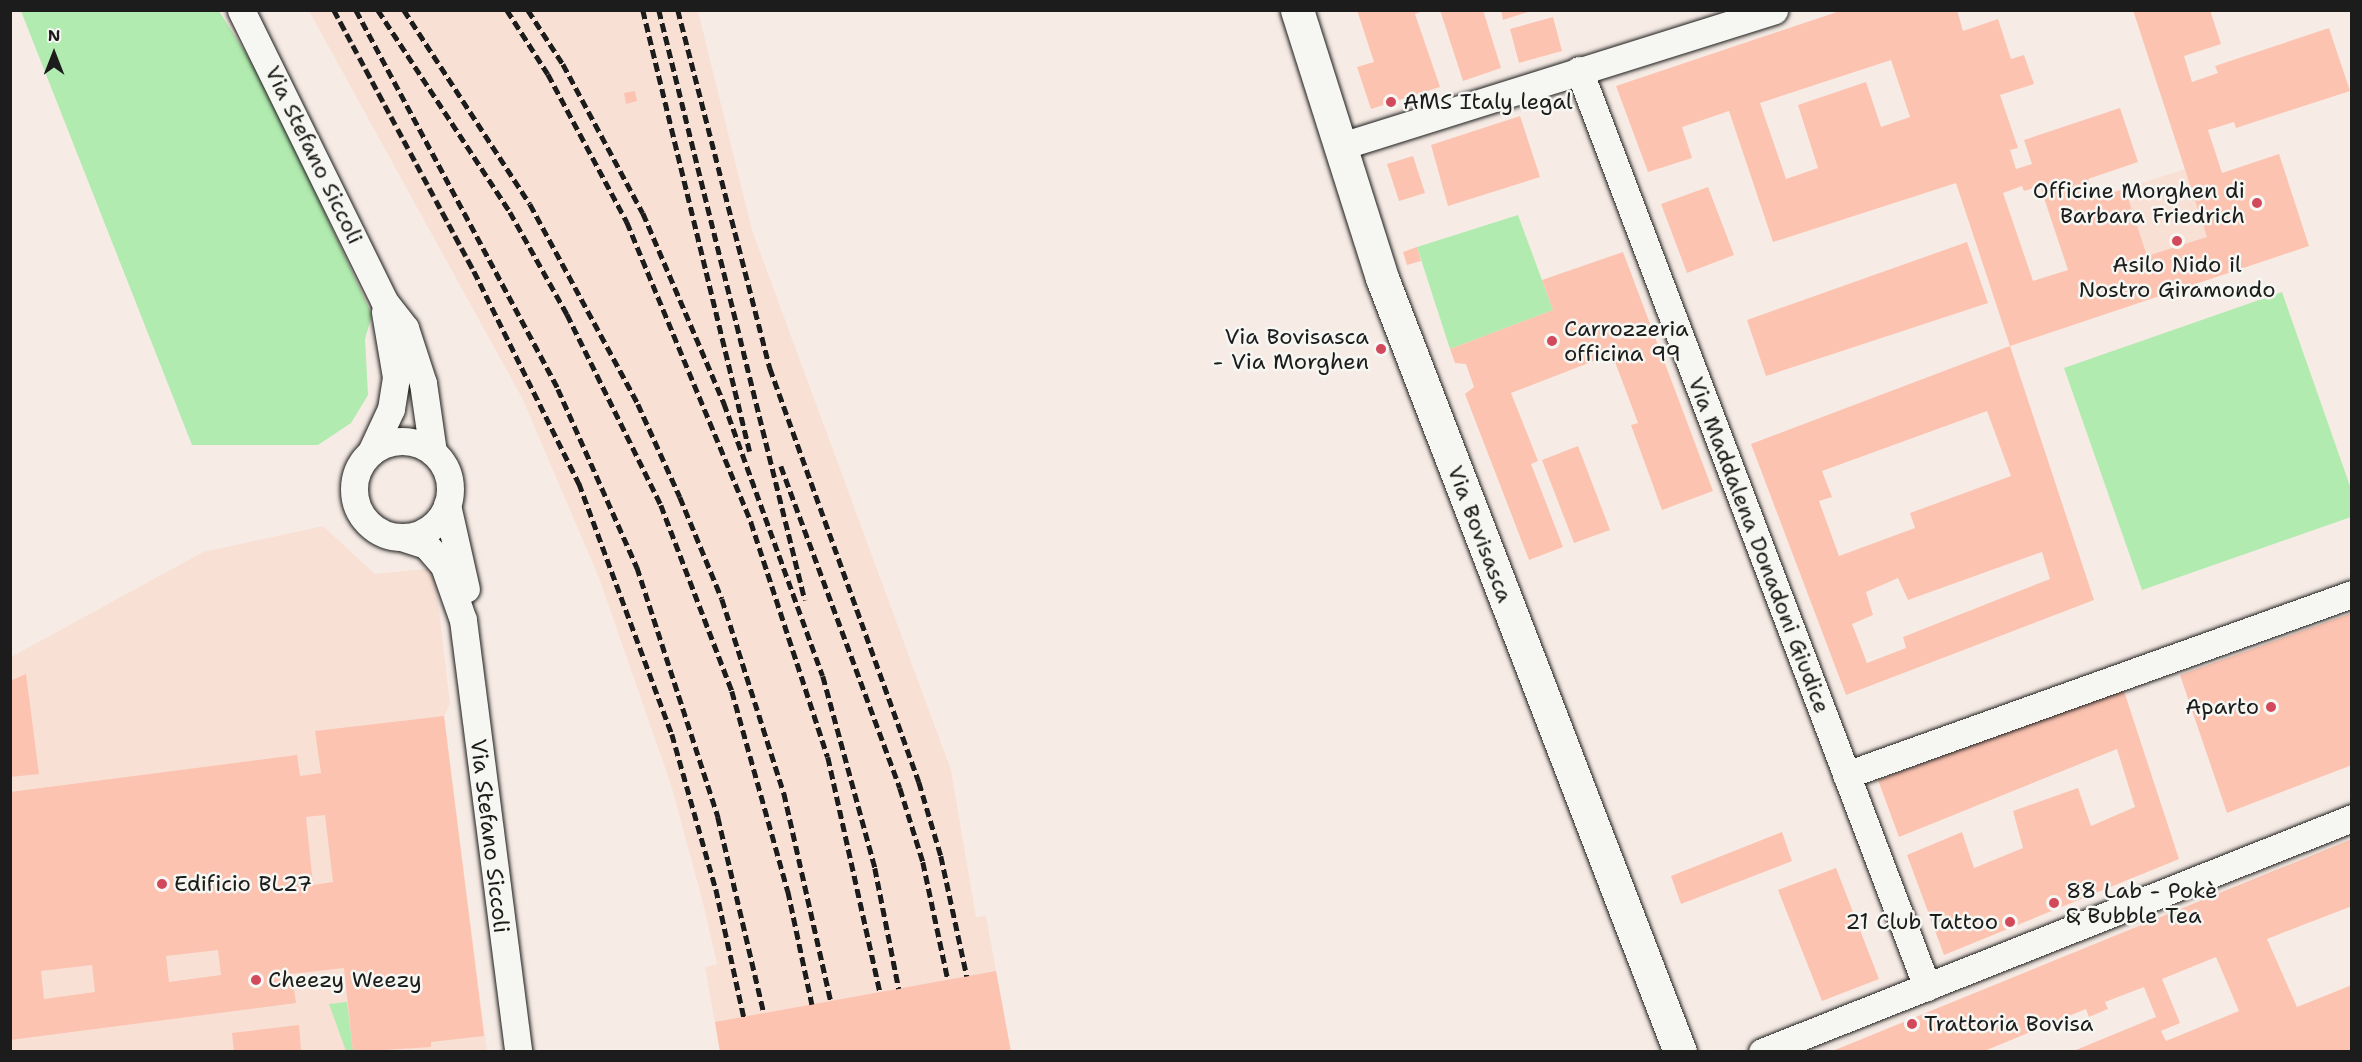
<!DOCTYPE html>
<meta charset="utf-8">
<style>
body{margin:0}
#map{position:relative;width:2362px;height:1062px;overflow:hidden;background:#f7ece5;font-family:"Shantell Sans",sans-serif}
div>[style]{position:absolute}
.built>*{inset:0;background:#f8e0d5}
.green>*{inset:0;background:#b1ebaf}
.building>*{inset:0;background:#fcc3b1}
.roads{filter:drop-shadow(0 0 2px #1c1c1c) drop-shadow(0 0 2px #1c1c1c)}
.street>*{height:27px;margin:-13.5px;padding:0 13.5px;transform-origin:13.5px;border-radius:13.5px;background:#f6f6f2}
.street>.ring{margin:-13.5px;padding:0;box-sizing:content-box;background:none;border:27px solid #f6f6f2;border-radius:50%}
.secondary>*{height:33px;margin:-16.5px;padding:0 16.5px;transform-origin:16.5px;border-radius:16.5px;background:#f6f6f2}
.rail>*{height:4.5px;margin-top:-2.25px;transform-origin:0;background:repeating-linear-gradient(90deg,#1c1c1c 0 9px,transparent 0 13.5px)}
.dots>*{width:16px;height:16px;translate:-50% -50%;box-sizing:border-box;border:3px solid #f6f6f2;border-radius:50%}
span{translate:-50% -50%;white-space:nowrap;text-align:center;line-height:1.15;-webkit-text-stroke:5px #f6f6f2;paint-order:stroke}
.poi-label{font-size:22px;color:#1c1c1c}
.left{translate:0 -50%;text-align:left}
.right{translate:-100% -50%;text-align:right}
.street-label{font-size:22px;color:#1c1c1c}
.frame{position:absolute;inset:0;border:12px solid #1c1c1c;pointer-events:none}
.north{position:absolute;left:24px;top:24px;width:60px;height:60px;-webkit-text-stroke:4px #f6f6f2;paint-order:stroke;rotate:0deg;font-size:16px;font-weight:700;line-height:24px;text-align:center;color:#1c1c1c}
.north::after{content:'';display:block;margin:auto;width:21px;height:27px;background:#1c1c1c;clip-path:polygon(50% 0,100% 100%,50% 72%,0 100%)}
</style>
<div id="map">
<div class="built">
<i style="clip-path:polygon(309px 11px,698px 11px,752px 230px,951px 770px,976px 917px,986px 916px,1011px 1051px,720px 1051px,705px 967px,717px 964px,702px 899px,671px 785px,599px 578px,523px 400px)"></i>
<i style="clip-path:polygon(2185px 169px,2252px 265px,2129px 305px,2095px 198px)"></i>
<i style="clip-path:polygon(323px 526px,375px 574px,434px 568px,450px 704px,444px 716px,487px 1051px,11px 1052px,11px 657px,203px 552px)"></i>
</div>
<div class="green">
<i style="clip-path:polygon(21px 11px,219px 11px,267px 87px,372px 315px,365px 339px,368px 395px,351px 423px,318px 445px,192px 445px)"></i>
<i style="clip-path:polygon(1518px 215px,1553px 310px,1450px 349px,1417px 247px)"></i>
<i style="clip-path:polygon(2282px 292px,2351px 489px,2351px 517px,2142px 590px,2064px 368px)"></i>
<i style="clip-path:polygon(347px 1002px,353px 1051px,346px 1051px,329px 1004px)"></i>
</div>
<div class="building">
<i style="clip-path:polygon(1357px 10px,1425px 10px,1415px 14px,1440px 87px,1371px 109px,1357px 67px,1374px 62px)"></i>
<i style="clip-path:polygon(1440px 10px,1483px 10px,1501px 68px,1463px 81px)"></i>
<i style="clip-path:polygon(1501px 10px,1531px 10px,1531px 11px,1503px 20px)"></i>
<i style="clip-path:polygon(evenodd,1843px 10px,1957px 10px,1963px 31px,1998px 19px,2011px 59px,2024px 55px,2034px 84px,2000px 95px,2018px 148px,2010px 150px,2016px 169px,2032px 164px,2024px 140px,2120px 108px,2138px 162px,2088px 179px,2095px 198px,2125px 189px,2147px 256px,2207px 237px,2133px 10px,2210px 10px,2221px 44px,2184px 56px,2192px 82px,2218px 73px,2215px 66px,2329px 28px,2350px 91px,2236px 128px,2234px 122px,2208px 130px,2222px 173px,2279px 154px,2309px 246px,2010px 346px,2094px 600px,1846px 695px,1751px 444px,2010px 346px,1956px 183px,1773px 242px,1729px 111px,1682px 127px,1692px 158px,1648px 172px,1616px 86px,1843px 10px,1891px 60px,1910px 117px,1881px 127px,1866px 82px,1798px 105px,1818px 168px,1786px 179px,1760px 103px,1891px 60px,1843px 10px,2022px 186px,2024px 191px,2040px 186px,2068px 270px,2033px 281px,2003px 193px,2022px 186px,1843px 10px,1987px 411px,2011px 476px,1910px 513px,1915px 528px,1839px 556px,1819px 501px,1832px 497px,1822px 471px,1987px 411px,1843px 10px,2042px 552px,2050px 579px,1903px 637px,1906px 648px,1867px 663px,1852px 624px,1873px 615px,1866px 592px,1898px 578px,1908px 600px,2042px 552px)"></i>
<i style="clip-path:polygon(1553px 17px,1562px 51px,1519px 63px,1510px 29px)"></i>
<i style="clip-path:polygon(635px 91px,637px 101px,626px 104px,624px 93px)"></i>
<i style="clip-path:polygon(1520px 116px,1540px 177px,1448px 206px,1431px 145px)"></i>
<i style="clip-path:polygon(1413px 156px,1425px 193px,1399px 201px,1387px 164px)"></i>
<i style="clip-path:polygon(1708px 187px,1734px 255px,1687px 273px,1661px 204px)"></i>
<i style="clip-path:polygon(1967px 242px,1988px 303px,1766px 376px,1747px 320px)"></i>
<i style="clip-path:polygon(1417px 247px,1421px 261px,1407px 265px,1403px 252px)"></i>
<i style="clip-path:polygon(1623px 252px,1713px 491px,1662px 510px,1631px 425px,1638px 423px,1612px 354px,1511px 393px,1538px 461px,1531px 464px,1563px 547px,1529px 560px,1465px 394px,1474px 387px,1466px 364px,1455px 363px,1450px 349px,1553px 310px,1542px 280px)"></i>
<i style="clip-path:polygon(1578px 446px,1610px 530px,1574px 543px,1542px 460px)"></i>
<i style="clip-path:polygon(2352px 613px,2352px 765px,2227px 813px,2180px 675px)"></i>
<i style="clip-path:polygon(26px 674px,39px 774px,10px 777px,10px 681px)"></i>
<i style="clip-path:polygon(2123px 688px,2179px 859px,1944px 955px,1907px 855px,1962px 832px,1974px 868px,2023px 848px,2013px 811px,2078px 788px,2091px 826px,2135px 807px,2117px 749px,1899px 837px,1878px 780px)"></i>
<i style="clip-path:polygon(evenodd,444px 716px,484px 1036px,431px 1042px,431px 1047px,353px 1052px,344px 968px,292px 974px,296px 1003px,10px 1040px,10px 792px,297px 755px,300px 776px,321px 773px,315px 731px,444px 716px,325px 815px,333px 882px,313px 885px,306px 817px,325px 815px,444px 716px,218px 950px,221px 975px,169px 982px,166px 956px,218px 950px,444px 716px,92px 965px,95px 992px,44px 999px,41px 971px,92px 965px)"></i>
<i style="clip-path:polygon(1782px 832px,1792px 861px,1681px 904px,1671px 876px)"></i>
<i style="clip-path:polygon(evenodd,2352px 839px,2352px 906px,2267px 939px,2297px 1007px,2352px 985px,2352px 1052px,2071px 1052px,2156px 1017px,2144px 987px,2105px 1002px,2108px 1009px,2089px 1017px,2086px 1009px,1982px 1052px,1830px 1052px,2352px 839px,2216px 957px,2239px 1011px,2166px 1041px,2161px 1031px,2180px 1023px,2162px 979px,2216px 957px)"></i>
<i style="clip-path:polygon(1836px 868px,1879px 979px,1822px 1001px,1778px 890px)"></i>
<i style="clip-path:polygon(996px 971px,1011px 1052px,720px 1052px,715px 1022px)"></i>
<i style="clip-path:polygon(299px 1025px,301px 1050px,234px 1052px,232px 1033px)"></i>
</div>
<div class="roads">
<div class="street">
<i style="left:241px;top:10px;width:324px;rotate:63.8deg"></i>
<i style="left:384px;top:301px;width:34px;rotate:52deg"></i>
<i style="left:405px;top:328px;width:58px;rotate:71.9deg"></i>
<i style="left:423px;top:383px;width:70px;rotate:81.8deg"></i>
<i style="left:1579px;top:70px;width:981px;rotate:69.22deg"></i>
<i style="left:1338px;top:147px;width:457px;rotate:-17.4deg"></i>
<i class="ring" style="left:354px;top:441px;width:69px;height:69px"></i>
<i style="left:371px;top:452px;width:47px;rotate:-65.1deg"></i>
<i style="left:391px;top:409px;width:32px;rotate:-81deg"></i>
<i style="left:396px;top:377px;width:66px;rotate:-99.6deg"></i>
<i style="left:447px;top:505px;width:86px;rotate:77.3deg"></i>
<i style="left:401px;top:537px;width:26px;rotate:18deg"></i>
<i style="left:426px;top:545px;width:28px;rotate:49deg"></i>
<i style="left:444px;top:566px;width:57px;rotate:70.6deg"></i>
<i style="left:463px;top:620px;width:435px;rotate:82.7deg"></i>
<i style="left:1846px;top:775px;width:537px;rotate:-19.68deg"></i>
<i style="left:1762px;top:1052px;width:635px;rotate:-21.63deg"></i>
</div>
<div class="secondary">
<i style="left:1297px;top:10px;width:281px;rotate:72.4deg"></i>
<i style="left:1382px;top:278px;width:829px;rotate:68.94deg"></i>
</div>
</div>
<div class="rail">
<i style="left:334px;top:10px;width:296px;rotate:61.8deg"></i>
<i style="left:474px;top:271px;width:237px;rotate:63.7deg"></i>
<i style="left:579px;top:483px;width:268px;rotate:69.7deg"></i>
<i style="left:672px;top:734px;width:161px;rotate:74.2deg"></i>
<i style="left:716px;top:889px;width:131px;rotate:77.7deg"></i>
<i style="left:356px;top:10px;width:429px;rotate:61.9deg"></i>
<i style="left:558px;top:389px;width:195px;rotate:66.1deg"></i>
<i style="left:637px;top:567px;width:263px;rotate:72deg"></i>
<i style="left:718px;top:817px;width:201px;rotate:76.8deg"></i>
<i style="left:378px;top:10px;width:241px;rotate:56.8deg"></i>
<i style="left:510px;top:212px;width:117px;rotate:60.8deg"></i>
<i style="left:567px;top:314px;width:213px;rotate:63.8deg"></i>
<i style="left:661px;top:505px;width:199px;rotate:69.1deg"></i>
<i style="left:732px;top:691px;width:208px;rotate:74.4deg"></i>
<i style="left:788px;top:891px;width:116px;rotate:78deg"></i>
<i style="left:404px;top:10px;width:231px;rotate:57deg"></i>
<i style="left:530px;top:204px;width:227px;rotate:61.6deg"></i>
<i style="left:638px;top:404px;width:102px;rotate:65.7deg"></i>
<i style="left:680px;top:497px;width:110px;rotate:67.6deg"></i>
<i style="left:722px;top:599px;width:204px;rotate:72.3deg"></i>
<i style="left:784px;top:793px;width:213px;rotate:77.3deg"></i>
<i style="left:507px;top:10px;width:76px;rotate:57.4deg"></i>
<i style="left:548px;top:74px;width:168px;rotate:61.9deg"></i>
<i style="left:627px;top:222px;width:325px;rotate:67.5deg"></i>
<i style="left:751px;top:522px;width:247px;rotate:71.9deg"></i>
<i style="left:828px;top:757px;width:241px;rotate:77.5deg"></i>
<i style="left:528px;top:10px;width:64px;rotate:57.1deg"></i>
<i style="left:563px;top:64px;width:169px;rotate:61.8deg"></i>
<i style="left:643px;top:213px;width:207px;rotate:66.9deg"></i>
<i style="left:724px;top:403px;width:290px;rotate:70.1deg"></i>
<i style="left:823px;top:676px;width:199px;rotate:74.8deg"></i>
<i style="left:875px;top:868px;width:123px;rotate:78.8deg"></i>
<i style="left:643px;top:10px;width:454px;rotate:76.4deg"></i>
<i style="left:659px;top:10px;width:608px;rotate:76.1deg"></i>
<i style="left:678px;top:10px;width:370px;rotate:75.6deg"></i>
<i style="left:770px;top:368px;width:440px;rotate:70.2deg"></i>
<i style="left:919px;top:782px;width:77px;rotate:73.4deg"></i>
<i style="left:941px;top:856px;width:123px;rotate:77.8deg"></i>
<i style="left:781px;top:466px;width:343px;rotate:69.7deg"></i>
<i style="left:900px;top:788px;width:77px;rotate:72.7deg"></i>
<i style="left:923px;top:862px;width:121px;rotate:78deg"></i>
</div>
<div class="dots">
<i style="left:1391px;top:102px;background:#d1495b"></i>
<i style="left:2257px;top:203px;background:#d1495b"></i>
<i style="left:2177px;top:241px;background:#d1495b"></i>
<i style="left:1552px;top:341px;background:#d1495b"></i>
<i style="left:1381px;top:349px;background:#d1495b"></i>
<i style="left:2271px;top:707px;background:#d1495b"></i>
<i style="left:162px;top:884px;background:#d1495b"></i>
<i style="left:2054px;top:903px;background:#d1495b"></i>
<i style="left:2010px;top:922px;background:#d1495b"></i>
<i style="left:256px;top:980px;background:#d1495b"></i>
<i style="left:1912px;top:1024px;background:#d1495b"></i>
</div>
<div class="poi-label">
<span class="left" style="left:1403px;top:102px">AMS Italy legal</span>
<span class="right" style="left:2245px;top:203px">Officine Morghen di<br>Barbara Friedrich</span>
<span style="left:2177px;top:277px">Asilo Nido il<br>Nostro Giramondo</span>
<span class="left" style="left:1564px;top:341px">Carrozzeria<br>officina 99</span>
<span class="right" style="left:1369px;top:349px">Via Bovisasca<br>- Via Morghen</span>
<span class="right" style="left:2259px;top:707px">Aparto</span>
<span class="left" style="left:174px;top:884px">Edificio BL27</span>
<span class="left" style="left:2066px;top:903px">88 Lab - Pokè<br>&amp; Bubble Tea</span>
<span class="right" style="left:1998px;top:922px">21 Club Tattoo</span>
<span class="left" style="left:268px;top:980px">Cheezy Weezy</span>
<span class="left" style="left:1924px;top:1024px">Trattoria Bovisa</span>
</div>
<div class="street-label">
<span style="left:314px;top:155px;rotate:64deg">Via Stefano Siccoli</span>
<span style="left:1480px;top:534px;rotate:69deg">Via Bovisasca</span>
<span style="left:1759px;top:545px;rotate:69deg">Via Maddalena Donadoni Giudice</span>
<span style="left:490px;top:836px;rotate:83deg">Via Stefano Siccoli</span>
</div>
<div class="frame"></div>
<div class="north">N</div>
</div>
